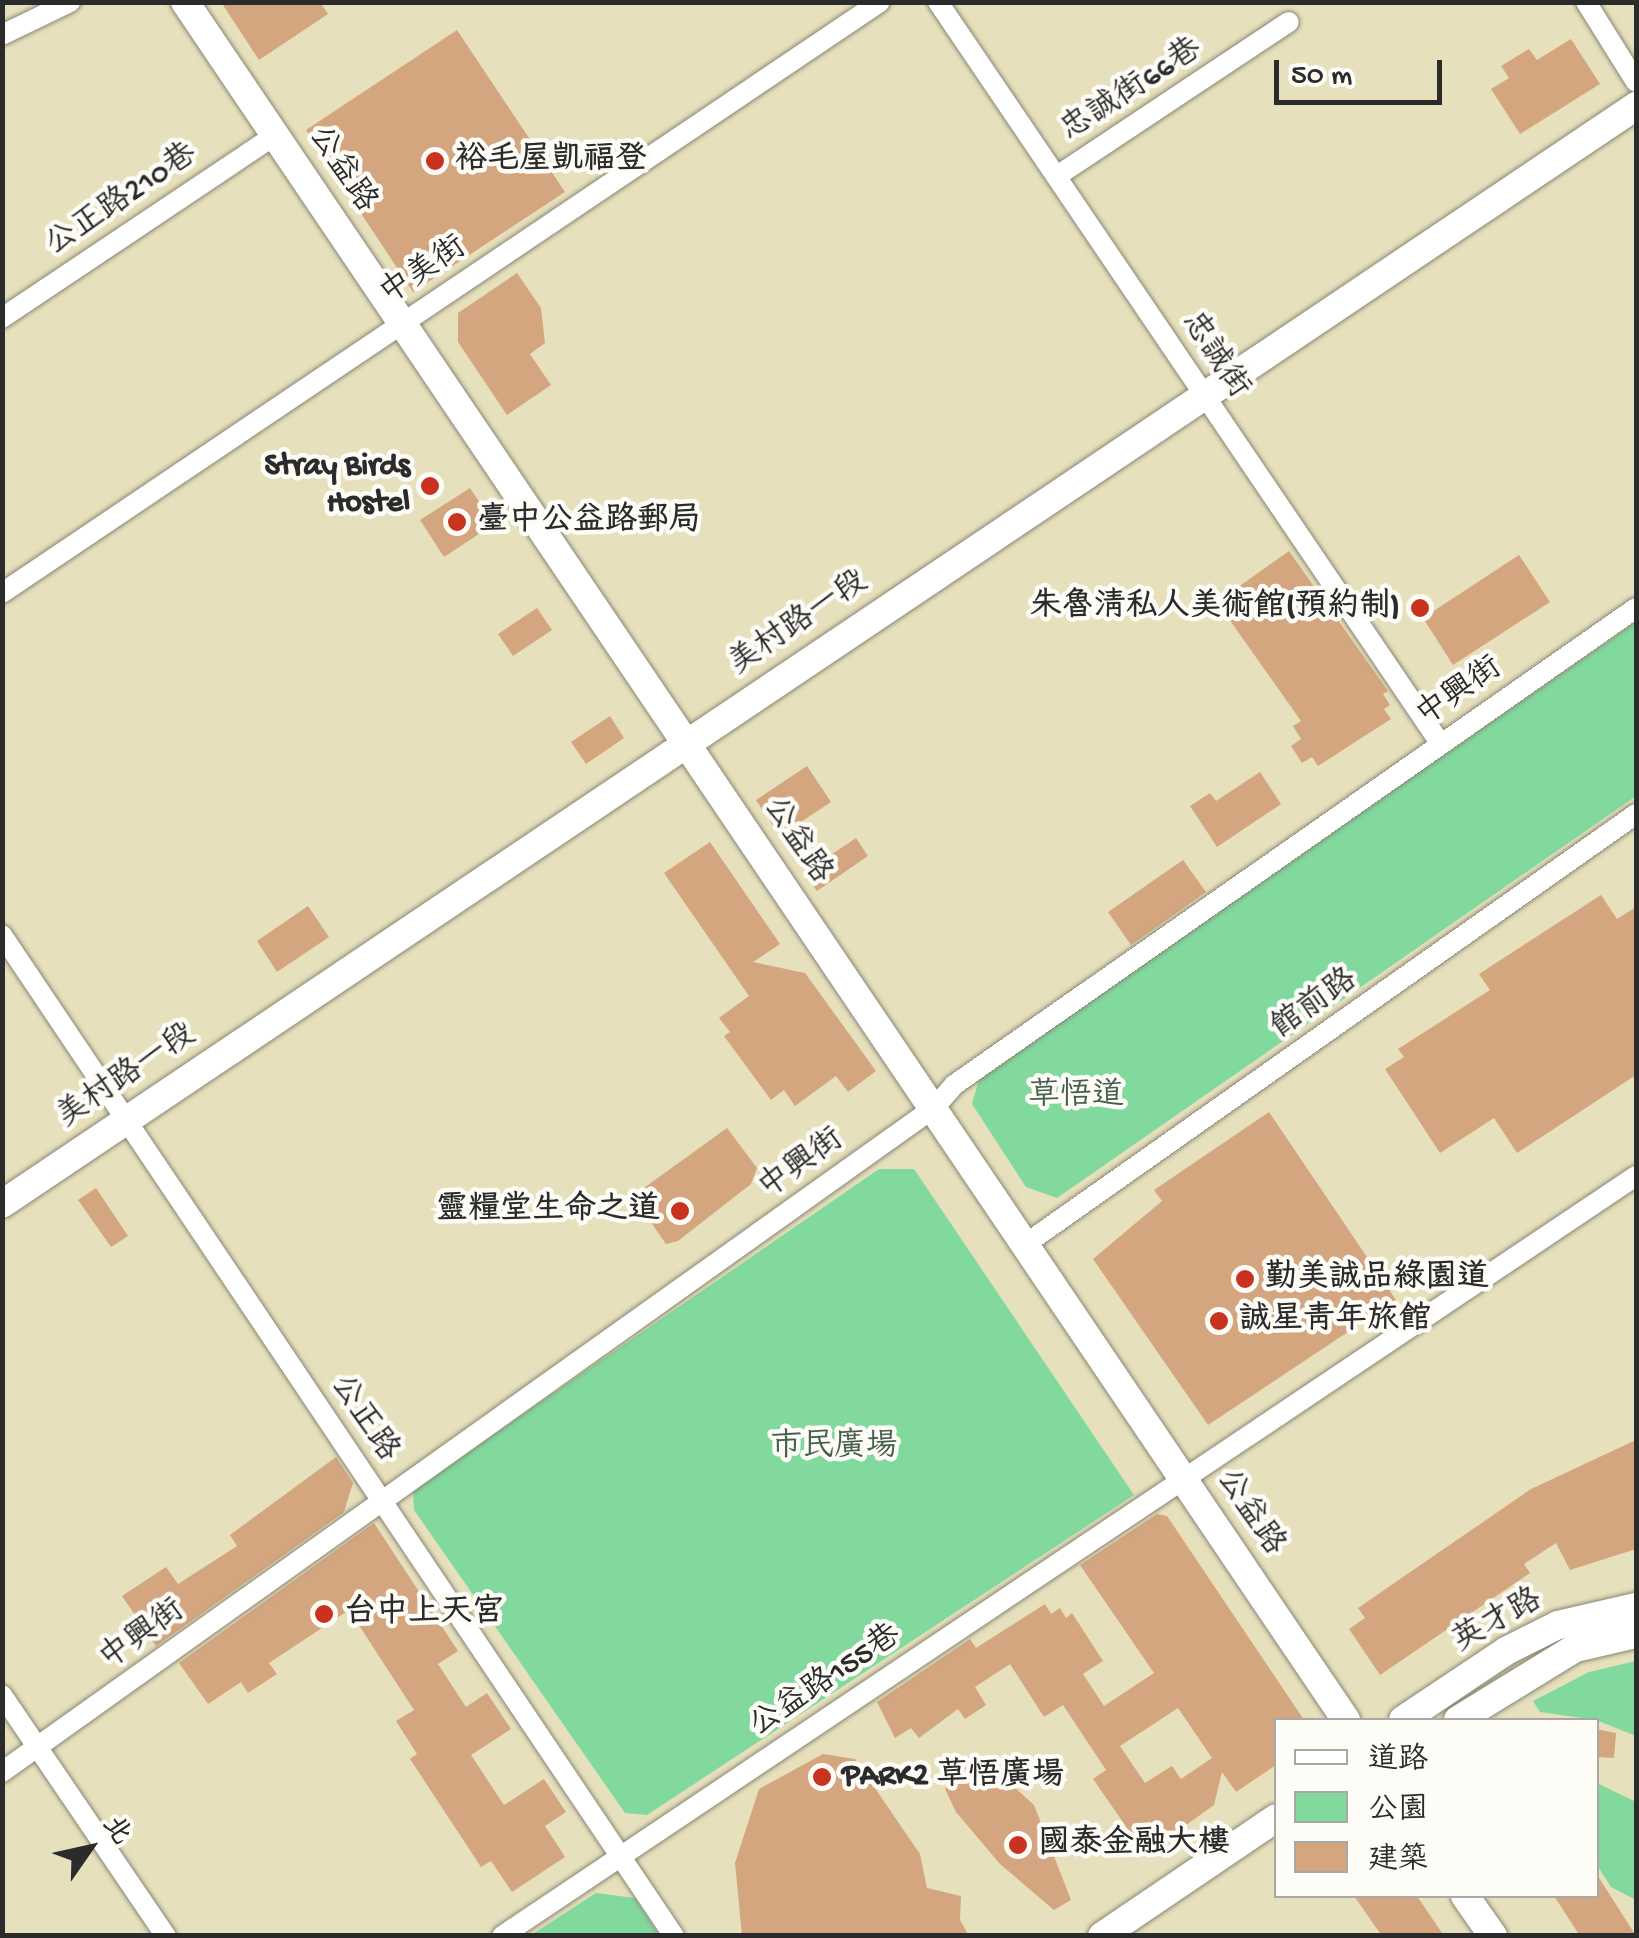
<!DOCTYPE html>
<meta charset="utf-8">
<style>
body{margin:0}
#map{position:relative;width:1639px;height:1938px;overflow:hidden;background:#e7e0bd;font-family:"Gochi Hand","LXGW WenKai TC",sans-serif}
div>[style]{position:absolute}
.green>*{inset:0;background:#81d99e}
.building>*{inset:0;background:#d3a67f}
.roads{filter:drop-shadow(0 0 2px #898674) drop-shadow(0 0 2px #898674)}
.street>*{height:20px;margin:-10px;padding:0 10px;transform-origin:10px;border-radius:10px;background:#fff}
.secondary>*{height:28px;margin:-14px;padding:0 14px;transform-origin:14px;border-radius:14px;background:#fff}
.dots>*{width:28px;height:28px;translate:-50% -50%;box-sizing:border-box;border:5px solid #fdfcf7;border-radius:50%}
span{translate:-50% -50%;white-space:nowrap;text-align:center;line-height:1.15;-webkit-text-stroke:9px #fdfcf7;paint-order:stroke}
.street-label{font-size:32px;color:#2b2b2b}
.poi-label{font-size:32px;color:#2b2b2b;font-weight:700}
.left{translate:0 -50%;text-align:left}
.right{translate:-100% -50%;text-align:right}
.park-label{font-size:32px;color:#455f4e}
.frame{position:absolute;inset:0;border:5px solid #2b2b2b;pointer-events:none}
.legend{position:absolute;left:1274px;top:1718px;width:325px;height:180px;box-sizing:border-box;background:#fdfcf7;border:2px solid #a9a8a5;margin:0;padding:12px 18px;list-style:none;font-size:30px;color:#2b2b2b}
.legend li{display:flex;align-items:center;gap:20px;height:50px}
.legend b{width:50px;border:2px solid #a9a8a5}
.north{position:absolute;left:40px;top:1798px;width:100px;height:100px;-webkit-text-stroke:8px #fdfcf7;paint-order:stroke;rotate:56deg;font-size:28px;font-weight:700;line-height:40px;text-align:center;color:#2b2b2b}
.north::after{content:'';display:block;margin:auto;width:35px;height:45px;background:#2b2b2b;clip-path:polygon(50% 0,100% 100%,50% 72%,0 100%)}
.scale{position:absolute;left:1274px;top:60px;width:168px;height:45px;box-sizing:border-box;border:5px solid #2b2b2b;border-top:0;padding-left:12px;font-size:30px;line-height:35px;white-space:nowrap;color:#2b2b2b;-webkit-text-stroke:8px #fdfcf7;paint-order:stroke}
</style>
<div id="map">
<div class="green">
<i style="clip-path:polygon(1636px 622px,1636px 796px,1057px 1198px,1026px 1187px,972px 1104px,980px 1075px)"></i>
<i style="clip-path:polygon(879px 1169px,914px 1169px,1134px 1495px,647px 1815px,625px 1813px,414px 1510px,413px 1490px)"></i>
<i style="clip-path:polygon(1636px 1661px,1636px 1736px,1596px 1720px,1540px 1712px,1533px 1701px,1589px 1672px)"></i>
<i style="clip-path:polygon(1597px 1783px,1636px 1802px,1636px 1900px,1611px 1887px,1597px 1865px)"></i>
<i style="clip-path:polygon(596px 1893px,635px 1898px,659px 1935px,531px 1935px)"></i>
</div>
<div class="building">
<i style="clip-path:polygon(221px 2px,320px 2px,328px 14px,259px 60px)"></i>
<i style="clip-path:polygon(457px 30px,565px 192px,413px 292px,306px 130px)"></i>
<i style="clip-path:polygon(1571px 39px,1600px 84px,1520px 134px,1491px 89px,1509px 78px,1501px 66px,1529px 49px,1537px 60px)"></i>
<i style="clip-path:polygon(517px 273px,541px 308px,545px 343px,530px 354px,551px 385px,507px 415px,458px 342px,458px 313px)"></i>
<i style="clip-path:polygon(470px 488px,494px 524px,444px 557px,420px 520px)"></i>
<i style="clip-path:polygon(1289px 551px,1388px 691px,1383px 694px,1390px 705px,1384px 709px,1391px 719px,1318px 766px,1312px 757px,1302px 763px,1291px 746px,1301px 739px,1293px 726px,1301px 721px,1217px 602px)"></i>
<i style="clip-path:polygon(1519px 555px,1550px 602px,1453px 665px,1423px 618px)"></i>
<i style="clip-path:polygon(537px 608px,552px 630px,513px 656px,498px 634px)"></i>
<i style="clip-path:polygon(610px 716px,624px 738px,586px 764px,571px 742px)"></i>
<i style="clip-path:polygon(807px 766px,831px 802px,780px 836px,756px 800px)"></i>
<i style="clip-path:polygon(1260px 772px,1281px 804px,1217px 847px,1190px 806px,1210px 793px,1216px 801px)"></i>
<i style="clip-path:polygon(856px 838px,868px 856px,817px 891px,804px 873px)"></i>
<i style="clip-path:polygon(710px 842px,780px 944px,753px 962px,805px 973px,876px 1071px,848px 1092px,836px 1076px,795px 1106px,784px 1090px,771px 1100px,724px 1036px,730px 1032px,719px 1018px,749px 996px,664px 873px)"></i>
<i style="clip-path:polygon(1183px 860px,1206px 892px,1131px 945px,1108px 912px)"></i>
<i style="clip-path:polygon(1601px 895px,1617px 919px,1636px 907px,1636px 1075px,1517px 1153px,1494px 1118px,1440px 1153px,1385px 1069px,1404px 1057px,1398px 1049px,1490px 990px,1479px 974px)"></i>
<i style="clip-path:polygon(308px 906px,329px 937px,277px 972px,257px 941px)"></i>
<i style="clip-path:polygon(1269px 1112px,1396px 1300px,1208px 1425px,1093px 1259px,1162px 1201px,1154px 1190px)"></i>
<i style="clip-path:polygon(727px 1128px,757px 1168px,751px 1184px,678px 1241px,666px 1244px,636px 1201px,645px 1195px,641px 1190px)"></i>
<i style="clip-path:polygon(96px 1188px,128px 1236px,111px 1247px,78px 1200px)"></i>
<i style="clip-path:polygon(1636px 1440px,1636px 1549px,1570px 1570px,1556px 1543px,1524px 1564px,1530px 1573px,1380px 1675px,1349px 1629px,1365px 1618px,1358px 1608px,1531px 1489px)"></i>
<i style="clip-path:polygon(336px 1457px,353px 1483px,344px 1512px,156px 1646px,122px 1596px,166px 1567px,178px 1584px,237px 1546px,230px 1535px)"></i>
<i style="clip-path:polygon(evenodd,1157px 1514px,1167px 1516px,1304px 1720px,1276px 1720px,1276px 1765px,1236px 1792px,1222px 1772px,1214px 1805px,1150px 1851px,1141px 1848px,1093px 1779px,1106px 1770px,1063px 1705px,1044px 1717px,1010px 1664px,975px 1687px,986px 1705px,965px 1719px,958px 1709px,919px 1738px,911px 1728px,895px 1738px,877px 1702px,970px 1639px,976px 1648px,1045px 1604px,1051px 1614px,1060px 1608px,1066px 1618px,1072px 1613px,1103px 1661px,1083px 1674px,1104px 1706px,1154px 1673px,1080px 1565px,1157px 1514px,1178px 1708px,1212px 1758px,1181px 1779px,1172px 1766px,1145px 1783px,1120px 1746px,1178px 1708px)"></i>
<i style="clip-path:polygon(374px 1523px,458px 1651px,438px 1664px,466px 1707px,487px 1693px,511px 1729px,471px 1755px,504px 1805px,544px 1779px,566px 1812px,545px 1826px,565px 1857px,512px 1892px,491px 1861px,481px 1867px,410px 1759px,417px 1754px,396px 1721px,414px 1710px,349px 1610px,269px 1663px,277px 1674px,248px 1693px,241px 1682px,208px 1704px,179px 1663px)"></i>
<i style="clip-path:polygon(1596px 1729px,1616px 1733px,1614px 1758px,1596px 1757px)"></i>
<i style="clip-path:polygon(823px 1754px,855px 1759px,920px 1854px,927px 1888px,961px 1896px,960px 1920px,969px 1936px,742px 1936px,735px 1863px,759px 1789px)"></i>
<i style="clip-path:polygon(974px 1763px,996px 1770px,1034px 1805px,1071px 1900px,1054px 1910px,1000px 1864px,956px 1812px,945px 1789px,958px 1771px)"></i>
<i style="clip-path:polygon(1596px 1873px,1636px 1936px,1580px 1936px,1554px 1896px,1596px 1896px)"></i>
<i style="clip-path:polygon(1354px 1896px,1417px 1896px,1444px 1936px,1382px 1936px)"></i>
</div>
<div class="roads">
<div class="street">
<i style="left:938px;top:2px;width:895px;rotate:55.88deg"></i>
<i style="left:1586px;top:2px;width:94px;rotate:58deg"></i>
<i style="left:2px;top:35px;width:76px;rotate:-25.9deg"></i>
<i style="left:1057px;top:176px;width:278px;rotate:-33.6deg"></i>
<i style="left:2px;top:318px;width:329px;rotate:-33.8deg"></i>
<i style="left:2px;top:593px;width:1058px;rotate:-33.95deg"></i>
<i style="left:2px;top:935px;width:1206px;rotate:56.13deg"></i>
<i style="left:1027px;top:1243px;width:745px;rotate:-35.16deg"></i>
<i style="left:2px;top:1695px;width:292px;rotate:55.8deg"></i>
<i style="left:2px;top:1772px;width:1146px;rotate:-35.48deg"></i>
<i style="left:935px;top:1107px;width:29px;rotate:-49deg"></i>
<i style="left:954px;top:1085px;width:832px;rotate:-34.97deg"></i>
<i style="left:502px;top:1936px;width:1365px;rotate:-33.83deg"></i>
</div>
<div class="secondary">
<i style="left:185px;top:2px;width:2074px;rotate:55.95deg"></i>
<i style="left:2px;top:1204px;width:1969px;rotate:-33.9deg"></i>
<i style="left:1403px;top:1720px;width:124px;rotate:-33.8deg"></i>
<i style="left:1506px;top:1651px;width:58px;rotate:-26.6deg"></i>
<i style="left:1558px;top:1625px;width:80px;rotate:-13deg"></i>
<i style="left:1458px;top:1720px;width:137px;rotate:-31.6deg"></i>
<i style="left:1575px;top:1648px;width:63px;rotate:-12.9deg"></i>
<i style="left:1465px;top:1896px;width:49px;rotate:55deg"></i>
<i style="left:1102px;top:1936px;width:210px;rotate:-34.1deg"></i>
</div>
</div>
<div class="dots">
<i style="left:435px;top:161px;background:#c8321e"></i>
<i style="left:430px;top:486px;background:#c8321e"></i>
<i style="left:457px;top:522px;background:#c8321e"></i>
<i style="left:1420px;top:608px;background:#c8321e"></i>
<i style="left:680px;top:1211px;background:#c8321e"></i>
<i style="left:1245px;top:1279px;background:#c8321e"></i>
<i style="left:1219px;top:1321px;background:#c8321e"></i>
<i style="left:324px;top:1614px;background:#c8321e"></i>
<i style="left:822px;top:1777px;background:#c8321e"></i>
<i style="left:1018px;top:1845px;background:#c8321e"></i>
</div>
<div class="street-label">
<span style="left:1132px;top:91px;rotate:-33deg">忠誠街66巷</span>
<span style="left:341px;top:170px;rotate:56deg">公益路</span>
<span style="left:122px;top:201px;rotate:-34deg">公正路210巷</span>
<span style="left:424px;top:272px;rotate:-34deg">中美街</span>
<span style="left:1214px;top:356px;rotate:56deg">忠誠街</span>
<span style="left:799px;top:624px;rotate:-34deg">美村路一段</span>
<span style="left:1460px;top:693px;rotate:-35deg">中興街</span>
<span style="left:796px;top:841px;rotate:56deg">公益路</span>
<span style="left:1315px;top:1005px;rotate:-35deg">館前路</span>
<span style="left:127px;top:1077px;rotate:-34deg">美村路一段</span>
<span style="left:802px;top:1165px;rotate:-36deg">中興街</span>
<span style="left:363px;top:1419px;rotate:56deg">公正路</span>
<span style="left:1249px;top:1513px;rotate:56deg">公益路</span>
<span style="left:1498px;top:1622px;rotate:-29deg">英才路</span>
<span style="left:143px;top:1636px;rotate:-36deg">中興街</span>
<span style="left:826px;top:1682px;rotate:-34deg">公益路155巷</span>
</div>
<div class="poi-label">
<span class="left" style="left:455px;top:161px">裕毛屋凱福登</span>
<span class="right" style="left:410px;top:486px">Stray Birds<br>Hostel</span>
<span class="left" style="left:477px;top:522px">臺中公益路郵局</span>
<span class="right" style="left:1400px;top:608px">朱魯清私人美術館(預約制)</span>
<span class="right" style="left:660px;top:1211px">靈糧堂生命之道</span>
<span class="left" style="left:1265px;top:1279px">勤美誠品綠園道</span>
<span class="left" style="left:1239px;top:1321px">誠星青年旅館</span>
<span class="left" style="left:344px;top:1614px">台中上天宮</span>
<span class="left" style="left:842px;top:1777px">PARK2 草悟廣場</span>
<span class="left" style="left:1038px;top:1845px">國泰金融大樓</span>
</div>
<div class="park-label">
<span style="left:1076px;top:1097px">草悟道</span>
<span style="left:834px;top:1448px">市民廣場</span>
</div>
<div class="frame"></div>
<ul class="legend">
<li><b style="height:12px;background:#fff"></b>道路</li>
<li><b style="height:28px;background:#81d99e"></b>公園</li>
<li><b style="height:28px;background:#d3a67f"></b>建築</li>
</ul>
<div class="north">北</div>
<div class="scale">50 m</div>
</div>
